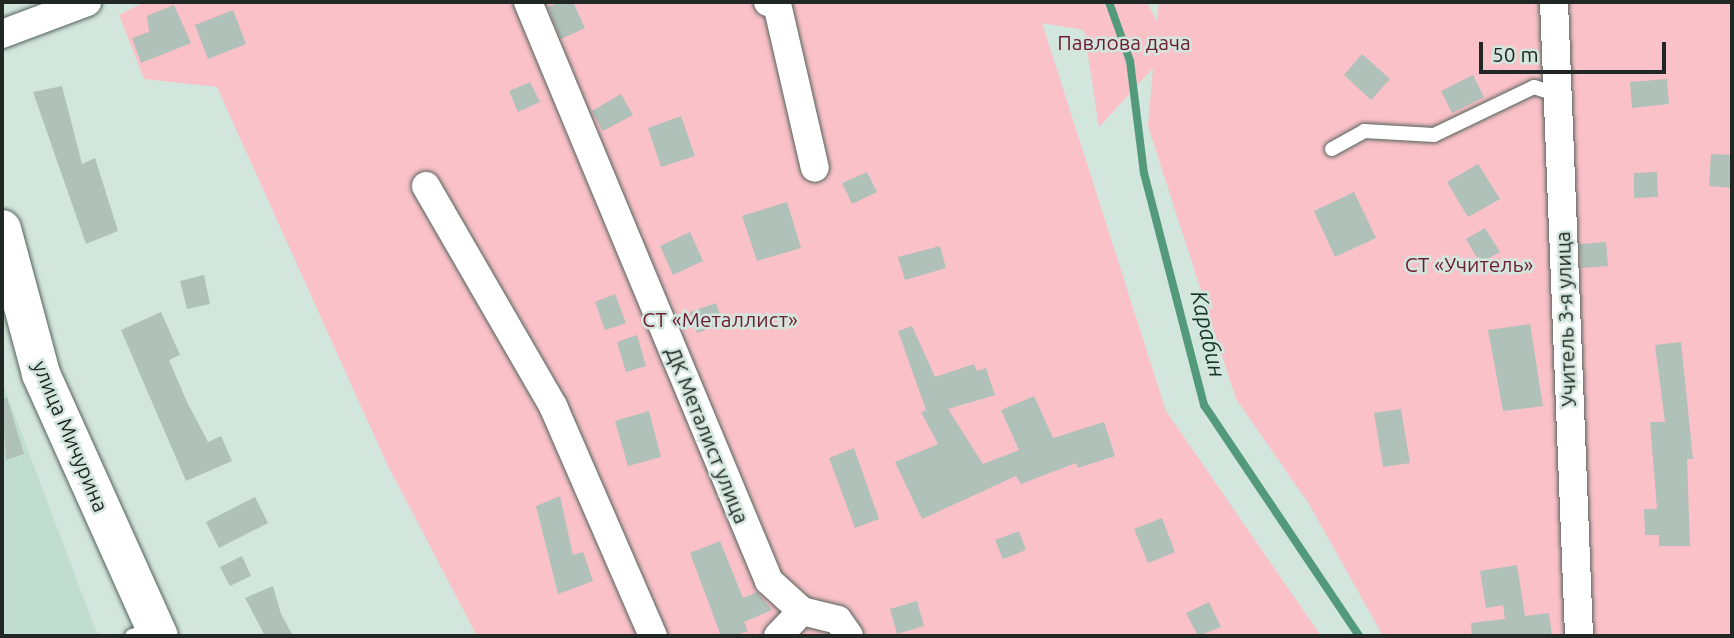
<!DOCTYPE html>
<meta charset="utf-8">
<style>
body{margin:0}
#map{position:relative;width:1734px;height:638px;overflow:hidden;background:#d3e6dd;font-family:Ubuntu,sans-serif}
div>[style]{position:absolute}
.built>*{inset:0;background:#c1ddd0}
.green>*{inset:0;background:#fac1c8}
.stream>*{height:8px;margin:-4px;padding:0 4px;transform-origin:4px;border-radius:4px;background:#539a7d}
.building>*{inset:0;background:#afc1b8}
.roads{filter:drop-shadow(0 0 2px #53635b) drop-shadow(0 0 2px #53635b)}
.lane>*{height:14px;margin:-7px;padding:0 7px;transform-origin:7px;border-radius:7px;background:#fff}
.street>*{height:28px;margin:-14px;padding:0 14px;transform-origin:14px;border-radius:14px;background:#fff}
.secondary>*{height:38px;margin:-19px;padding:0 19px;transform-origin:19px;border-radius:19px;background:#fff}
span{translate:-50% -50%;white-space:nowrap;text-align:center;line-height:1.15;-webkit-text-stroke:5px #d3e6dd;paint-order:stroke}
.park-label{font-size:21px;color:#6e1c31}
.street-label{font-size:21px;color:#202724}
.water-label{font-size:23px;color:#16372a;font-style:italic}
.frame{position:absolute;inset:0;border:4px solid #202724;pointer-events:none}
.scale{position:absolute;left:1479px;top:42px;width:187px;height:32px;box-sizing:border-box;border:4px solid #202724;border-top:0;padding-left:9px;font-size:21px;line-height:24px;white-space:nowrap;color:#202724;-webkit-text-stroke:5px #d3e6dd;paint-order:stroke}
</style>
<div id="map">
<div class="built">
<i style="clip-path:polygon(2px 381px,96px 631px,101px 636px,2px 636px)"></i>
</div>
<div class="green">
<i style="clip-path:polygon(144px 2px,1147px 2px,1157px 22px,1159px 2px,1732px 2px,1732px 636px,1383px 636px,1309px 504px,1236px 399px,1148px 126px,1153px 68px,1099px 127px,1084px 30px,1042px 23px,1166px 411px,1321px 636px,477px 636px,387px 464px,217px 87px,144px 79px,119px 15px)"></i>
</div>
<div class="stream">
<i style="left:1109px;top:2px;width:63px;rotate:70.4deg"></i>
<i style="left:1130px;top:61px;width:113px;rotate:82.9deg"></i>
<i style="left:1144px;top:173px;width:240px;rotate:75.5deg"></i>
<i style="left:1204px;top:405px;width:278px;rotate:56.1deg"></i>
</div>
<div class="building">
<i style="clip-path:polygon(560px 2px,573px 2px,585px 28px,561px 39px,548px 7px)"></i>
<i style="clip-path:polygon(174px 5px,191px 43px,141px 63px,132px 38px,149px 32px,147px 16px)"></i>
<i style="clip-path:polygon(233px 10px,246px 44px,208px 59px,195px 25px)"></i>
<i style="clip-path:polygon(1362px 54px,1390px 79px,1371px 100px,1344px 75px)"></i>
<i style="clip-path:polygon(1473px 75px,1484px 97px,1452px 113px,1441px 91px)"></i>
<i style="clip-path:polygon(1667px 79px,1669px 104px,1632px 108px,1630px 82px)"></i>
<i style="clip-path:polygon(530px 82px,540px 102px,518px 112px,509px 91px)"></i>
<i style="clip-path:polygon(62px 86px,82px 164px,95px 158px,118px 231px,86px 244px,33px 92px)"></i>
<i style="clip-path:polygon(621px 94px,633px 115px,603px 131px,592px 111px)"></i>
<i style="clip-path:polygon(681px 116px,695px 156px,661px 167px,648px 128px)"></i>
<i style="clip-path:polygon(1711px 154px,1732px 155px,1732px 188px,1709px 186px)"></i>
<i style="clip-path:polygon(1478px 164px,1500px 199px,1468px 217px,1447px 182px)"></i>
<i style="clip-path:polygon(867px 172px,877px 192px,852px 204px,842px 183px)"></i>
<i style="clip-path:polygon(1657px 172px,1658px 197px,1634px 198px,1634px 173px)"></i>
<i style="clip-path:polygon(1354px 192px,1376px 238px,1335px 257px,1314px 211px)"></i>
<i style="clip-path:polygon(787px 202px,801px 248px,757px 261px,742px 216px)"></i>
<i style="clip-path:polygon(1485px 228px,1500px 252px,1480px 263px,1466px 239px)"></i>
<i style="clip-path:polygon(690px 232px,703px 261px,673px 275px,660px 246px)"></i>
<i style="clip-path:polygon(1606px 242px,1608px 266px,1581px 268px,1580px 244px)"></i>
<i style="clip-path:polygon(940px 246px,946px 268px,905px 280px,898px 257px)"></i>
<i style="clip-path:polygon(204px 275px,210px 304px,187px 309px,180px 281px)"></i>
<i style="clip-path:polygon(615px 294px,626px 323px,605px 330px,595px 302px)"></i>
<i style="clip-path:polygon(716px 303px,723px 324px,697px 333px,690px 312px)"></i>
<i style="clip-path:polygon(161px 312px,180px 355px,169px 360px,186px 400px,208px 442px,221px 436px,232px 461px,186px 481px,121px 330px)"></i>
<i style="clip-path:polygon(1530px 324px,1543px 406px,1503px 411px,1488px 330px)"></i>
<i style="clip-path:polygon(912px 326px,935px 377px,974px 364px,977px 371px,986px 368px,995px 395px,948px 409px,983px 464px,1019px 450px,1001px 410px,1034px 396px,1053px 438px,1104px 422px,1115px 456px,1078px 468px,1076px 463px,1021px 484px,1016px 476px,922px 519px,895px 462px,938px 444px,921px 412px,926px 410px,898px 331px)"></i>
<i style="clip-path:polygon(637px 335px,646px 366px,626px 372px,617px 342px)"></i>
<i style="clip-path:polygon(1681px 342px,1693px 459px,1687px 459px,1690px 546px,1659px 546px,1659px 535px,1645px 535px,1644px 509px,1657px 509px,1650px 422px,1665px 422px,1655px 345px)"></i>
<i style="clip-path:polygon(7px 398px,24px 454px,6px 460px,2px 399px)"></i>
<i style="clip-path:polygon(1401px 409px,1410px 463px,1383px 467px,1374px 413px)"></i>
<i style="clip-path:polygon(649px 411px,661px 457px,628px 466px,615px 421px)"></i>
<i style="clip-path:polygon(854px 448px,879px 519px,855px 528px,829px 458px)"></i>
<i style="clip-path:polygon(560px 496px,573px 555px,583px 552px,593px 581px,558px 594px,536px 506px)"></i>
<i style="clip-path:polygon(255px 497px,268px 523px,219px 548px,206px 522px)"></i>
<i style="clip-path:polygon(1162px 518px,1175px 552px,1148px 563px,1134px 529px)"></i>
<i style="clip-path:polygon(1019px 531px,1026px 550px,1003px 559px,995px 540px)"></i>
<i style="clip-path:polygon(720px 541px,743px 598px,757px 592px,772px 610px,744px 622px,748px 631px,734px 636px,721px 636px,690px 553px)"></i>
<i style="clip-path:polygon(242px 556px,251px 576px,230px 586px,220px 567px)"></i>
<i style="clip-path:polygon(1517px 565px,1525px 616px,1549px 613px,1552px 636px,1472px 636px,1471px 623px,1505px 619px,1503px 605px,1486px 608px,1480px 571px)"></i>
<i style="clip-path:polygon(273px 586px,281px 614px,293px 636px,265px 636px,245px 598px)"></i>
<i style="clip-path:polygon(917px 601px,924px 626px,897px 634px,890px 609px)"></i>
<i style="clip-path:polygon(1209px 602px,1221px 627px,1198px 636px,1186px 613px)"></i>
</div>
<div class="roads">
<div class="lane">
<i style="left:1332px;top:149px;width:37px;rotate:-29deg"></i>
<i style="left:1364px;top:131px;width:70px;rotate:3.3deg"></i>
<i style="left:1434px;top:135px;width:111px;rotate:-25.6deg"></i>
<i style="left:1534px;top:87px;width:25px;rotate:18deg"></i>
<i style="left:132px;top:636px;width:23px;rotate:-15deg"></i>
</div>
<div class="street">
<i style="left:528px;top:2px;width:627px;rotate:67.4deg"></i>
<i style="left:769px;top:581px;width:45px;rotate:42.3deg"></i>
<i style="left:802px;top:611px;width:37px;rotate:14deg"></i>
<i style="left:838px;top:620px;width:19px;rotate:55deg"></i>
<i style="left:768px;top:2px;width:9px;rotate:13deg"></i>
<i style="left:777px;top:4px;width:168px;rotate:77deg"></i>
<i style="left:1554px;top:2px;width:634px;rotate:87.74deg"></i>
<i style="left:2px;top:34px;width:91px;rotate:-20.6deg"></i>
<i style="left:426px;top:186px;width:254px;rotate:60deg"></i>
<i style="left:553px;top:406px;width:251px;rotate:66.5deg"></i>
<i style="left:778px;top:636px;width:35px;rotate:-46deg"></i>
</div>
<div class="secondary">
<i style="left:2px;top:229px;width:150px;rotate:74.9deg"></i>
<i style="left:41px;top:374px;width:287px;rotate:65.8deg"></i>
</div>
</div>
<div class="park-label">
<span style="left:1124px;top:42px">Павлова дача</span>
<span style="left:1469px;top:264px">СТ «Учитель»</span>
<span style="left:720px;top:319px">СТ «Металлист»</span>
</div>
<div class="street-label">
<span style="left:1565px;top:319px;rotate:-92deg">Учитель 3-я улица</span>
<span style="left:708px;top:435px;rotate:68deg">ДК Металист улица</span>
<span style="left:71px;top:436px;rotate:67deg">улица Мичурина</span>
</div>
<div class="water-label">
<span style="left:1208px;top:334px;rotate:77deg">Карабин</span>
</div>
<div class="frame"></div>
<div class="scale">50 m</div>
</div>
